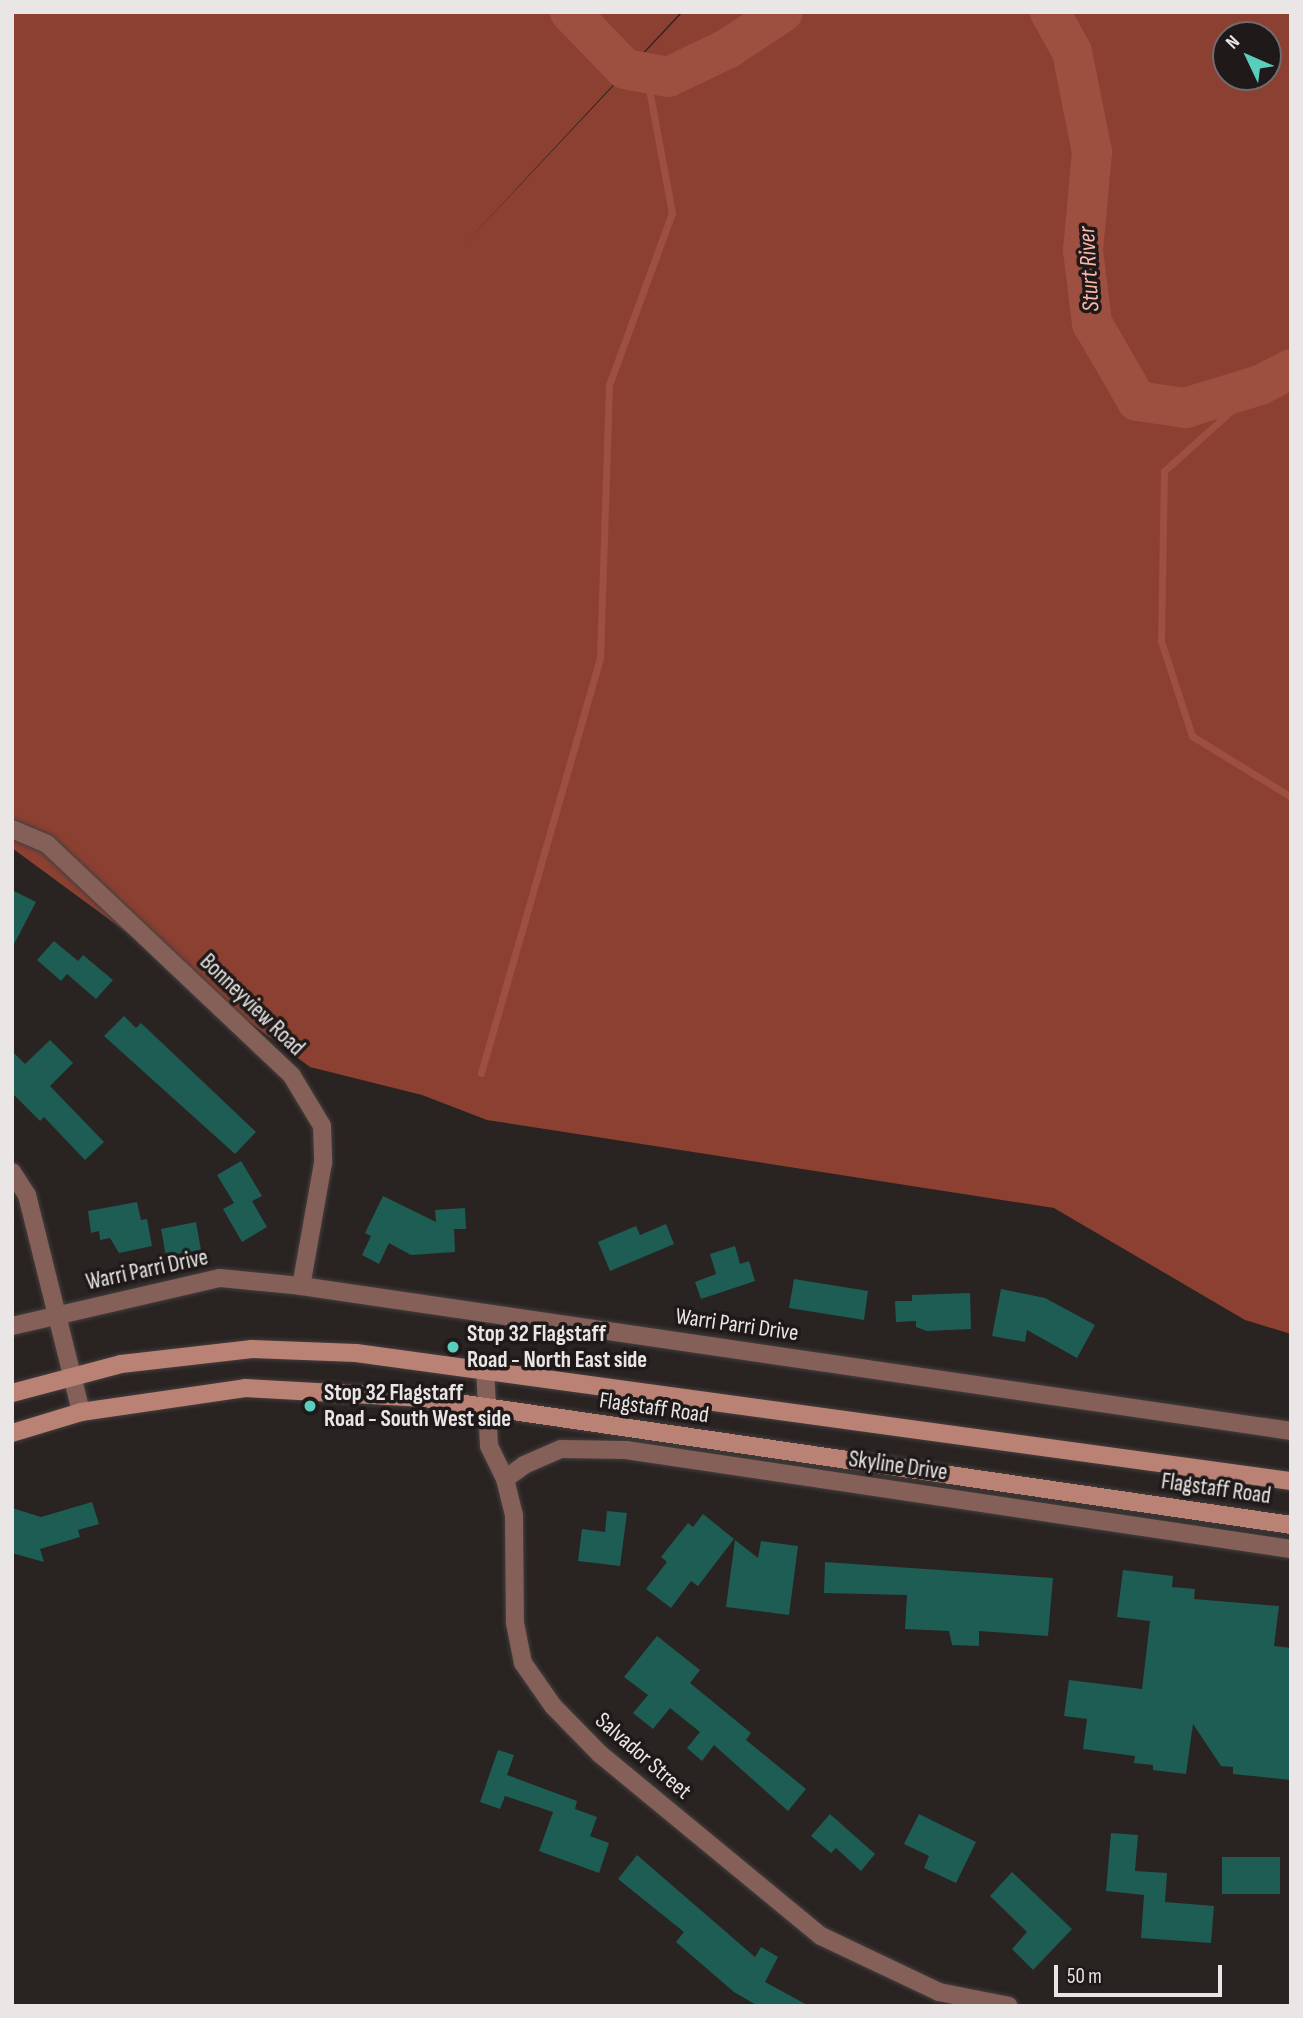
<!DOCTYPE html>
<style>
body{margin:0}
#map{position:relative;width:1303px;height:2018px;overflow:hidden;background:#292322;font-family:"Sofia Sans Condensed",sans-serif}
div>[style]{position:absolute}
.forest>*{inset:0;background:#8c4031}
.stream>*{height:7px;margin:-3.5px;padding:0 3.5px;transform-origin:3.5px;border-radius:3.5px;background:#9e5040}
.river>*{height:40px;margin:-20px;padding:0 20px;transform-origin:20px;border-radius:20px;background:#9e5040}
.building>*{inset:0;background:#1e5d54}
.roads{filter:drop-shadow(0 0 2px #443e3d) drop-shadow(0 0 2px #443e3d)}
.street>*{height:18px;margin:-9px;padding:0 9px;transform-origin:9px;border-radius:9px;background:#846059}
.secondary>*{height:18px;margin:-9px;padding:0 9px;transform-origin:9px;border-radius:9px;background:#ba8275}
.dots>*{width:19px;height:19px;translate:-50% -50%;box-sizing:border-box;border:4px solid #1f1a19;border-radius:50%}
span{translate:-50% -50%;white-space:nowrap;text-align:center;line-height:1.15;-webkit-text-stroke:7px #1f1a19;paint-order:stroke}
.street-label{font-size:23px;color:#e9e6e5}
.poi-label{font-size:23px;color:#e9e6e5;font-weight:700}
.left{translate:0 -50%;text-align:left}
.water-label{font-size:24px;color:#fbb7a8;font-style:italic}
.frame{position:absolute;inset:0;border:14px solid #e9e6e5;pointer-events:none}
.north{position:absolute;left:1212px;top:21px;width:70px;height:70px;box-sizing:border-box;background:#1f1a19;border:2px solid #706c6b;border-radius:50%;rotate:314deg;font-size:19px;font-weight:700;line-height:28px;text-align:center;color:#e9e6e5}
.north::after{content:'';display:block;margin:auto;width:24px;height:32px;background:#5acebd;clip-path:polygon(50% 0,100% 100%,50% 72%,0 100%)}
.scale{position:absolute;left:1054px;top:1965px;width:168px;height:32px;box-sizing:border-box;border:4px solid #e9e6e5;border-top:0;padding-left:9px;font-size:21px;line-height:24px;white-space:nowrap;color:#e9e6e5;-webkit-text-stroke:5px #1f1a19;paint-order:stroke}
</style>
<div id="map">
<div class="forest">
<i style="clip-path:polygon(evenodd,12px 12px,681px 12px,461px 248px,683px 12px,1291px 12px,1291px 1334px,1245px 1320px,1054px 1208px,487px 1120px,422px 1095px,310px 1067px,12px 848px,12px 12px,1226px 35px,1268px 35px,1268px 77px,1226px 77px,1226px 35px)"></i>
</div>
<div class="stream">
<i style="left:1260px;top:385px;width:129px;rotate:138.1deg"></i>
<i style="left:1164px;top:471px;width:170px;rotate:91deg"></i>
<i style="left:1161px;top:641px;width:100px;rotate:71.9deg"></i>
<i style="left:1192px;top:736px;width:116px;rotate:31.6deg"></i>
<i style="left:481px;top:1073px;width:432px;rotate:-74deg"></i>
<i style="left:600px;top:658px;width:273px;rotate:-88.1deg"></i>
<i style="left:609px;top:385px;width:183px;rotate:-69.9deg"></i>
<i style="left:672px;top:213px;width:142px;rotate:-100.5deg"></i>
</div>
<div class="river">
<i style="left:570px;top:12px;width:79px;rotate:46deg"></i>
<i style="left:625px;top:69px;width:44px;rotate:10.5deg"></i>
<i style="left:668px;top:77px;width:65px;rotate:-25.4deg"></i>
<i style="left:727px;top:49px;width:67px;rotate:-33.5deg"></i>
<i style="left:1050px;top:12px;width:46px;rotate:61.2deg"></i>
<i style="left:1072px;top:52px;width:102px;rotate:78.7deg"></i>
<i style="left:1092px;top:152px;width:98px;rotate:95.2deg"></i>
<i style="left:1083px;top:250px;width:74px;rotate:83deg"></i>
<i style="left:1092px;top:323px;width:90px;rotate:60deg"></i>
<i style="left:1137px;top:401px;width:49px;rotate:8.3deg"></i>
<i style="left:1185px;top:408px;width:78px;rotate:-17deg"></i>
<i style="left:1260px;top:385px;width:35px;rotate:-27deg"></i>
</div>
<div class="building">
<i style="clip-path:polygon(12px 890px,36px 902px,12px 948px)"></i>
<i style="clip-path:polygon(54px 941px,78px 961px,83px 955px,113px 980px,96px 999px,67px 974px,61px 981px,37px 960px)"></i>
<i style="clip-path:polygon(124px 1016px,136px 1028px,141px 1023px,256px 1132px,235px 1154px,104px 1036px)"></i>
<i style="clip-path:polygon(50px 1040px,73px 1063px,50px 1086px,104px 1142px,85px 1160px,44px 1117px,40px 1121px,12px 1093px,12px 1051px,25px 1064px)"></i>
<i style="clip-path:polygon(241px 1161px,262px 1196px,252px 1201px,267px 1227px,242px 1242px,223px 1209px,234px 1203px,217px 1175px)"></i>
<i style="clip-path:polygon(383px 1196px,436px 1222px,435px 1210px,465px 1208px,466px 1229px,454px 1229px,455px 1252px,411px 1255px,389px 1243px,379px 1264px,362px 1255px,371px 1236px,365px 1233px)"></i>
<i style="clip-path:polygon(137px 1202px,141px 1220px,147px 1219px,152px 1246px,119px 1253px,110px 1238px,100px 1240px,99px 1231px,91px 1233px,88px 1211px)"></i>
<i style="clip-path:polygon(196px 1222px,201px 1250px,166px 1256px,161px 1229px)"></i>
<i style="clip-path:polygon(666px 1224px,674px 1244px,610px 1271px,598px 1242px,636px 1226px,640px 1235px)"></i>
<i style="clip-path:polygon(735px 1246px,740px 1264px,749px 1261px,755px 1281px,701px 1299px,695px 1282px,716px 1274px,710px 1254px)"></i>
<i style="clip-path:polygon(794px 1279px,868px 1291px,864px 1320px,789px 1308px)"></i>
<i style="clip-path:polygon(1001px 1289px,1045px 1298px,1095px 1325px,1077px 1358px,1027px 1330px,1025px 1342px,992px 1336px)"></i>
<i style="clip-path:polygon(970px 1293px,971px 1329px,927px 1331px,916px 1327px,916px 1321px,896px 1322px,895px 1301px,912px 1301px,912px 1295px)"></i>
<i style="clip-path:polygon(92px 1502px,99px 1524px,78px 1530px,80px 1537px,40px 1549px,44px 1562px,12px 1553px,12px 1508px,41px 1517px)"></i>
<i style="clip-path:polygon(607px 1511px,627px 1513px,620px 1566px,578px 1561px,582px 1529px,605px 1532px)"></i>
<i style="clip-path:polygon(703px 1514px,734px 1539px,698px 1586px,691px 1581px,671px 1608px,646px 1589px,667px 1562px,661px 1557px,688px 1523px,693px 1527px)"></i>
<i style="clip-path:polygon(735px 1540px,758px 1558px,761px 1541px,798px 1546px,789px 1615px,726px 1607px)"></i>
<i style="clip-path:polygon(825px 1562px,1053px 1578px,1048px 1636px,979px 1631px,979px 1646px,952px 1645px,949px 1631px,905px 1629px,907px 1595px,824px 1593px)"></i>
<i style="clip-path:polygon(1123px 1570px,1173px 1576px,1172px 1587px,1195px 1589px,1194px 1599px,1279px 1606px,1274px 1646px,1291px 1648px,1291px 1780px,1233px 1774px,1233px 1767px,1221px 1766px,1193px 1724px,1186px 1774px,1153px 1770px,1153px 1765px,1134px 1763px,1135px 1756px,1083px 1749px,1087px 1719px,1064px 1716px,1069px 1680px,1142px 1689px,1150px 1621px,1117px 1617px)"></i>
<i style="clip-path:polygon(657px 1636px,700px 1670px,690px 1683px,751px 1733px,746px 1740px,806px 1789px,788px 1811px,714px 1745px,702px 1761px,687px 1748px,700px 1732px,670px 1708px,653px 1729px,633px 1713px,648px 1695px,624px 1677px)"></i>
<i style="clip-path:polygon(498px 1750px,514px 1755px,507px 1775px,577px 1801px,575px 1809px,597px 1817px,590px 1836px,609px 1843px,599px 1873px,539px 1851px,553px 1812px,505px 1796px,500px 1809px,480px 1802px)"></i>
<i style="clip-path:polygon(830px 1814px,875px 1854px,861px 1871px,836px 1848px,831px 1853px,811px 1836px)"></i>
<i style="clip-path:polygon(919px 1814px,976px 1842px,956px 1883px,924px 1868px,929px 1856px,904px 1844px)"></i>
<i style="clip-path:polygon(1111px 1833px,1138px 1835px,1135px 1871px,1167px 1873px,1165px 1902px,1214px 1906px,1211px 1943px,1141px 1938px,1144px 1895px,1106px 1891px)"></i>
<i style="clip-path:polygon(637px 1855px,755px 1957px,761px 1947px,778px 1957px,765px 1982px,809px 2006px,758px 2006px,734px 1992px,676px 1942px,684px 1932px,618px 1879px)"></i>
<i style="clip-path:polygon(1222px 1857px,1280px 1857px,1280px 1894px,1222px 1894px)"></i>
<i style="clip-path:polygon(1012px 1872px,1072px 1929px,1033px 1970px,1012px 1949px,1027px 1932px,990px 1896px)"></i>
</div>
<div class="roads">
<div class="street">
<i style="left:12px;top:829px;width:38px;rotate:23deg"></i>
<i style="left:47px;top:844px;width:337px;rotate:43.4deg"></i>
<i style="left:292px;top:1076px;width:58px;rotate:59deg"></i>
<i style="left:322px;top:1126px;width:37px;rotate:88deg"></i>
<i style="left:323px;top:1163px;width:125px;rotate:100.1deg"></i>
<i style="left:12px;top:1172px;width:27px;rotate:57deg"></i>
<i style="left:27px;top:1195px;width:224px;rotate:76deg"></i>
<i style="left:12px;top:1326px;width:213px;rotate:-13deg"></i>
<i style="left:220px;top:1278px;width:81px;rotate:5.6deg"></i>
<i style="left:301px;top:1286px;width:1001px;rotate:8.33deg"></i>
<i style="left:485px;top:1367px;width:79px;rotate:87.1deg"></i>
<i style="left:489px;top:1446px;width:37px;rotate:64deg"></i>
<i style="left:505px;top:1479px;width:38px;rotate:76deg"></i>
<i style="left:514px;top:1516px;width:107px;rotate:89.5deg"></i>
<i style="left:515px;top:1623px;width:41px;rotate:78.7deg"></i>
<i style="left:523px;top:1663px;width:52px;rotate:55.1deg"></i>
<i style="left:553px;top:1706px;width:67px;rotate:45.6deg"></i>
<i style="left:600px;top:1754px;width:286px;rotate:39.5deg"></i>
<i style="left:821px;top:1936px;width:131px;rotate:25.4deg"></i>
<i style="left:939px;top:1992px;width:71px;rotate:11.3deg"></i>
<i style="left:505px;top:1479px;width:24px;rotate:-36deg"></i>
<i style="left:524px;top:1465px;width:40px;rotate:-23.4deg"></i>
<i style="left:561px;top:1449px;width:65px;rotate:0.9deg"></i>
<i style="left:626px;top:1450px;width:672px;rotate:8.47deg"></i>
</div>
<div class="secondary">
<i style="left:12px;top:1393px;width:113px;rotate:-14.9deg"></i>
<i style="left:121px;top:1364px;width:132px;rotate:-6.5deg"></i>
<i style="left:252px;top:1349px;width:104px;rotate:2.2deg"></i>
<i style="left:356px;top:1353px;width:944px;rotate:7.8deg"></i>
<i style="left:12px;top:1433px;width:72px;rotate:-16.9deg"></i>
<i style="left:81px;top:1412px;width:166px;rotate:-8.3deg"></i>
<i style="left:245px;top:1388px;width:179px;rotate:3.2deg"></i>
<i style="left:424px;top:1398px;width:876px;rotate:8.33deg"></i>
</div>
</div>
<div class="dots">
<i style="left:453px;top:1347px;background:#5acebd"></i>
<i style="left:310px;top:1406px;background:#5acebd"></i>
</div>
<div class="street-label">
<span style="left:252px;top:1005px;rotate:44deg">Bonneyview Road</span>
<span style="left:147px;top:1270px;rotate:-12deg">Warri Parri Drive</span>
<span style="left:737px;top:1325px;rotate:8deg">Warri Parri Drive</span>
<span style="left:654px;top:1408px;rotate:8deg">Flagstaff Road</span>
<span style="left:898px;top:1466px;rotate:8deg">Skyline Drive</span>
<span style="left:1216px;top:1489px;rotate:8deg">Flagstaff Road</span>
<span style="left:643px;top:1756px;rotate:41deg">Salvador Street</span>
</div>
<div class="poi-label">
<span class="left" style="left:467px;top:1347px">Stop 32 Flagstaff<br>Road - North East side</span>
<span class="left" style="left:324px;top:1406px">Stop 32 Flagstaff<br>Road - South West side</span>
</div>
<div class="water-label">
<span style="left:1089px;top:269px;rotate:-93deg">Sturt River</span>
</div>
<div class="frame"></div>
<div class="north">N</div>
<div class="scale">50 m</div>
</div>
